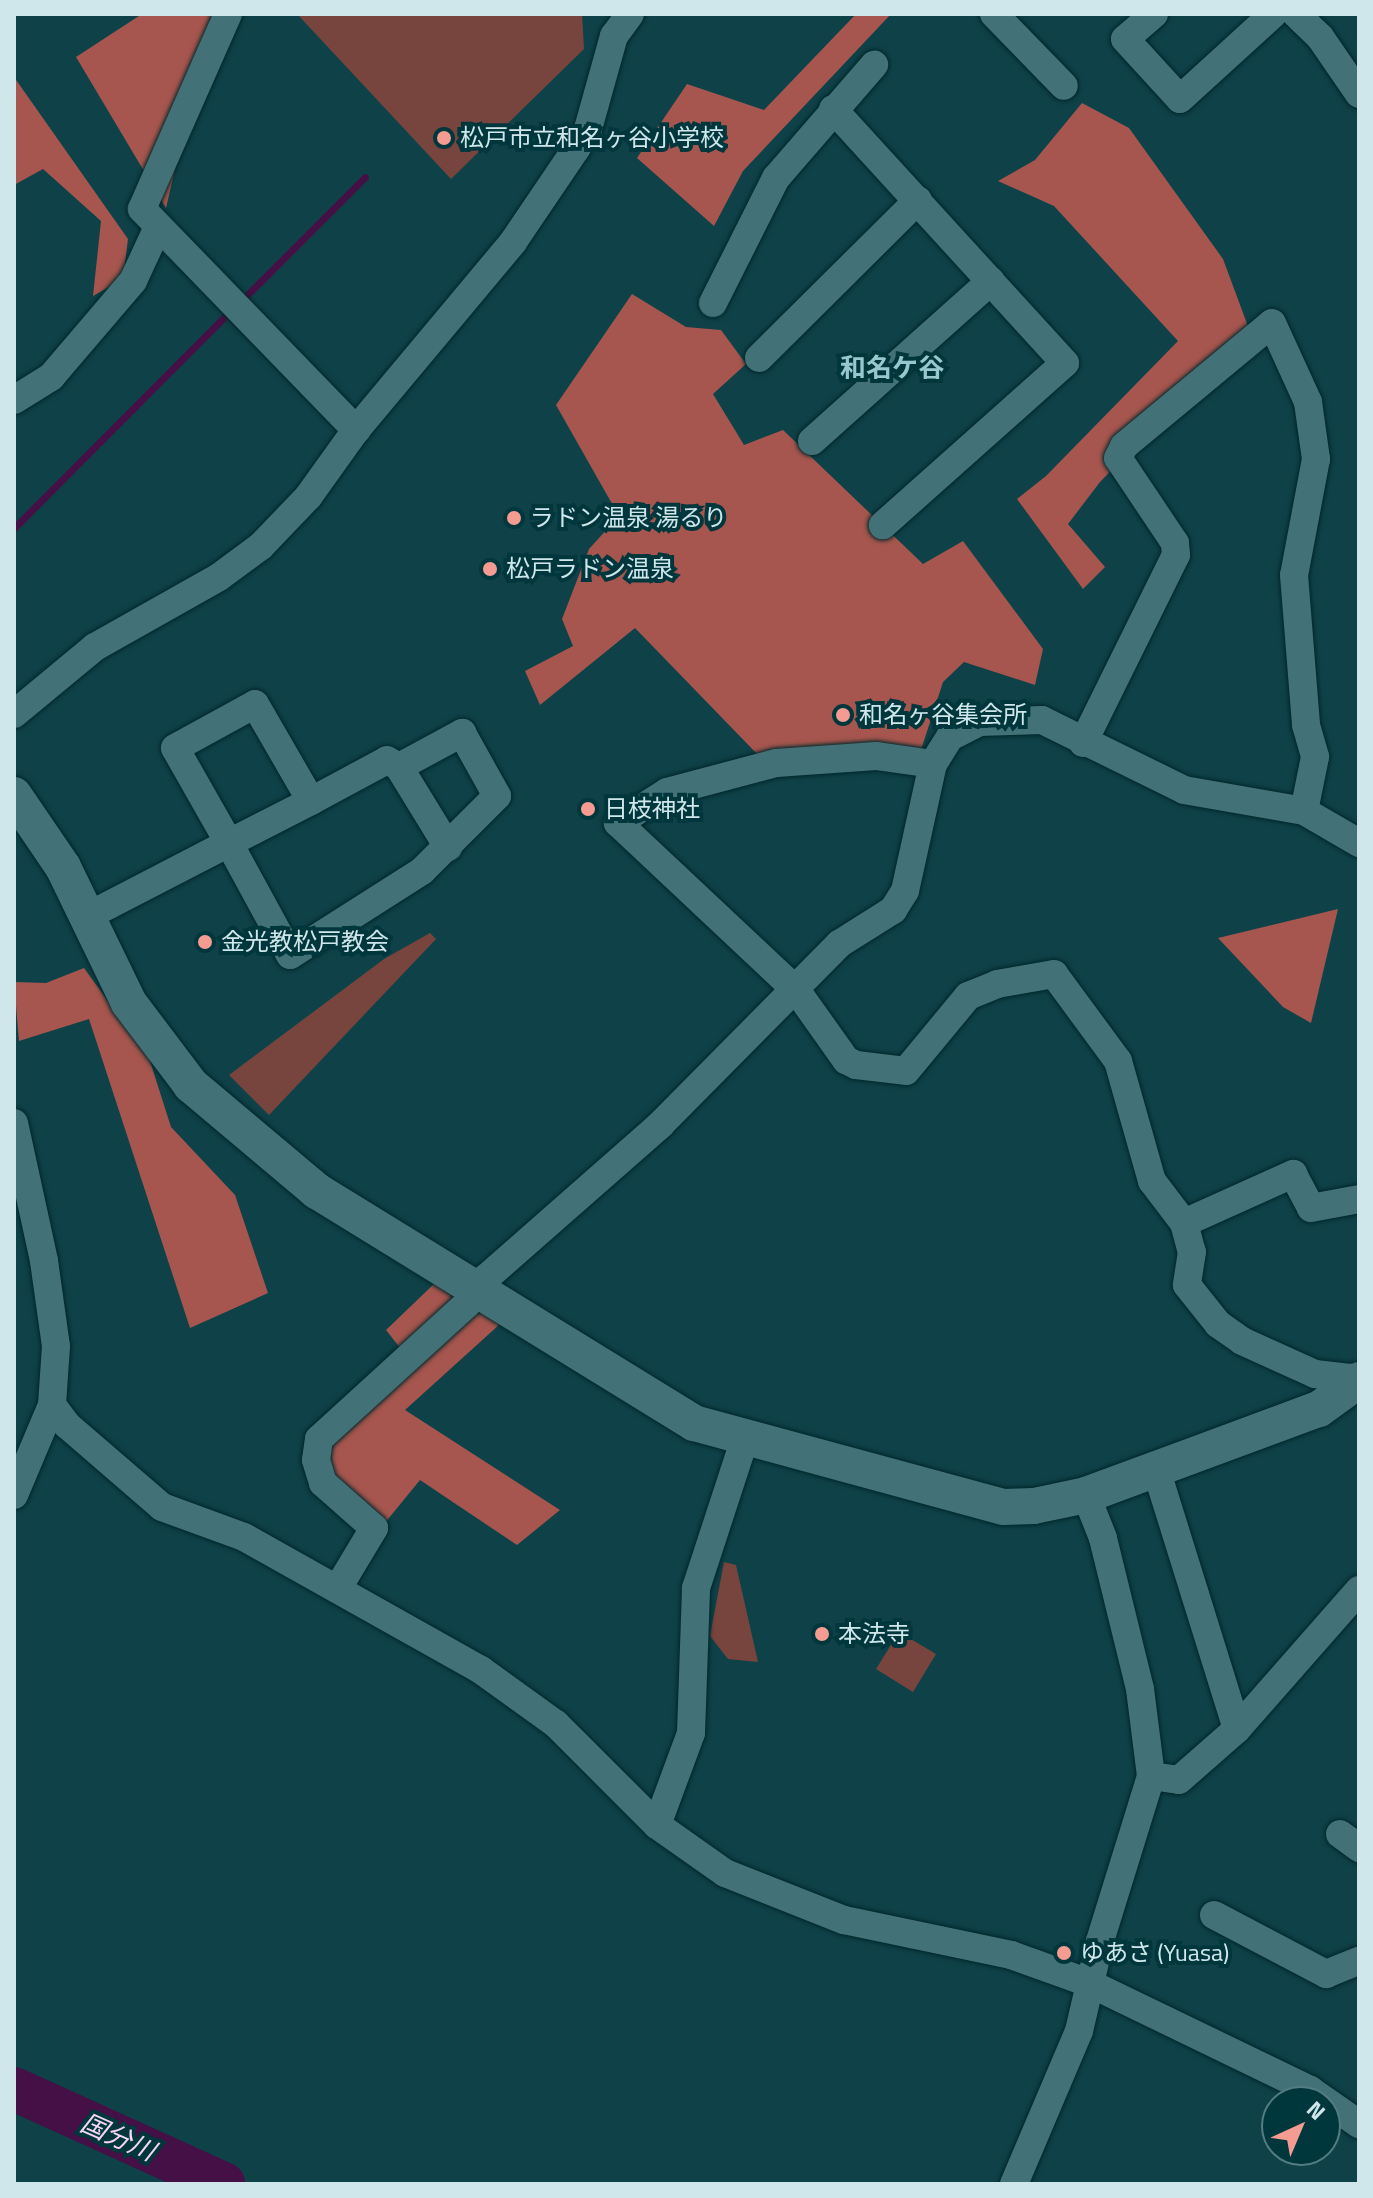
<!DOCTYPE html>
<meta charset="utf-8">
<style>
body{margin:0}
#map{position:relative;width:1373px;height:2198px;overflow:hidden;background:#0f4248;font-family:"Titillium Web","Noto Sans JP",sans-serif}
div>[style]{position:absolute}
.green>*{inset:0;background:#78443e}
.forest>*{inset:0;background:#a6564e}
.stream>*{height:7px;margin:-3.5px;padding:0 3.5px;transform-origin:3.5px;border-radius:3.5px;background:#441045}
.river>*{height:44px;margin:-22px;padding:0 22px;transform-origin:22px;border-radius:22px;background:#441045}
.roads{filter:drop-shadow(0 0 2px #00272b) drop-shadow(0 0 2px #00272b)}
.minor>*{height:28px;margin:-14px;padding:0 14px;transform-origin:14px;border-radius:14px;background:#427278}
.tertiary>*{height:36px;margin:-18px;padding:0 18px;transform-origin:18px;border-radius:18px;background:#427278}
.dots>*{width:22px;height:22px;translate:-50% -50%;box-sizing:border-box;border:4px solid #00373d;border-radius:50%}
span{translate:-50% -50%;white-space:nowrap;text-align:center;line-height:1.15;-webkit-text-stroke:8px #00373d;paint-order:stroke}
.poi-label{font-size:24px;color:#cfe7eb}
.left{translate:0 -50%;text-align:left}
.neighbourhood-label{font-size:26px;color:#97c8cf;font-weight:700}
.water-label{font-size:26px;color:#f6d6f5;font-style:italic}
.frame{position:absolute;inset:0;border:16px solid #cfe7eb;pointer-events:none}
.north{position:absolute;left:1261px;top:2086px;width:80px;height:80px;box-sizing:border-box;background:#00373d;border:2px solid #537d83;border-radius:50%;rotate:44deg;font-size:22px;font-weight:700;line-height:32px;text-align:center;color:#cfe7eb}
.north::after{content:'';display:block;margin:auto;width:28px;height:36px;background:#f59c92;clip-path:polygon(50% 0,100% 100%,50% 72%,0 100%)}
</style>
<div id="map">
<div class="green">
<i style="clip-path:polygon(582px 14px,584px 49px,451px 179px,298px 15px)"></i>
<i style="clip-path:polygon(430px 933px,436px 939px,269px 1115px,229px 1075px,384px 959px)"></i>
<i style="clip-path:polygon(724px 1562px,736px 1565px,758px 1662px,728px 1659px,710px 1636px)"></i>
<i style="clip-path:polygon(899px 1632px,936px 1654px,913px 1692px,876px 1669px)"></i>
</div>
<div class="forest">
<i style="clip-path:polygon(142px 14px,216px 14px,210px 18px,166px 208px,76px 57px)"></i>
<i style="clip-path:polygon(856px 14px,891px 14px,743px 171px,714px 226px,637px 158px,687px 84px,764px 110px)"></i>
<i style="clip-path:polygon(14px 77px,128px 239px,123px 279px,93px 296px,101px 221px,43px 169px,14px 185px)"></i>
<i style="clip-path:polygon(1082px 103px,1129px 128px,1223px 259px,1249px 329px,1100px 482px,1068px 524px,1105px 567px,1083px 589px,1017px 499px,1046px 476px,1178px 341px,1054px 206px,998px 181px,1035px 160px)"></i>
<i style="clip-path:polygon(632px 294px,686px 327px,721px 330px,746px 364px,713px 394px,744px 445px,783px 430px,923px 564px,963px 541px,1043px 649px,1035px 685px,964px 662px,943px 682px,921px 750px,760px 757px,635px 628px,540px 705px,525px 671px,573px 646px,562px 619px,589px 549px,619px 516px,556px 405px)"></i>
<i style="clip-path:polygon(1338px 909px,1311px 1023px,1283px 1007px,1218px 938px)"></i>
<i style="clip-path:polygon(84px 968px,149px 1058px,171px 1127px,235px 1195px,268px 1293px,190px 1328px,89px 1019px,19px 1041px,14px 982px,46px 983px)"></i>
<i style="clip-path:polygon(436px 1282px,500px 1324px,405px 1410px,560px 1510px,517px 1545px,420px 1480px,384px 1524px,329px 1480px,325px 1440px,412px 1363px,386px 1330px)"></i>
</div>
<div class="stream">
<i style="left:239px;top:303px;width:178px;rotate:-45deg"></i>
<i style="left:14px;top:528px;width:306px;rotate:-45.1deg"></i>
</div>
<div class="river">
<i style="left:14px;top:2089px;width:230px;rotate:24.4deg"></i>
</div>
<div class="roads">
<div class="minor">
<i style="left:228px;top:14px;width:213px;rotate:113.8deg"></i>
<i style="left:142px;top:209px;width:308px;rotate:45.9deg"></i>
<i style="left:994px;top:14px;width:100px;rotate:45.8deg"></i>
<i style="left:1154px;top:14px;width:38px;rotate:139deg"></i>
<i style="left:1125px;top:39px;width:81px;rotate:47.5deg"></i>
<i style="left:1180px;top:99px;width:126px;rotate:-42.4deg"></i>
<i style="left:1296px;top:14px;width:33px;rotate:44deg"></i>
<i style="left:1320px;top:37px;width:69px;rotate:55.6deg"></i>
<i style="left:833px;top:109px;width:344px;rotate:47.6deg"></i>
<i style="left:1065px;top:363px;width:244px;rotate:138.3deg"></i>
<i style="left:713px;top:303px;width:140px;rotate:-63.3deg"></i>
<i style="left:776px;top:178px;width:150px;rotate:-49.1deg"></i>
<i style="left:759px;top:358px;width:224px;rotate:-44.8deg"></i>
<i style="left:14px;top:400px;width:44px;rotate:-31.9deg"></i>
<i style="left:51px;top:377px;width:126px;rotate:-49.5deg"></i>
<i style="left:133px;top:281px;width:60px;rotate:-65.2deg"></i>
<i style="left:812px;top:441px;width:240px;rotate:-41.8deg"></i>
<i style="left:14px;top:714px;width:105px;rotate:-39.6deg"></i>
<i style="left:95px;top:647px;width:142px;rotate:-29.4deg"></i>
<i style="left:219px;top:577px;width:52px;rotate:-36.4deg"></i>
<i style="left:261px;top:546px;width:68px;rotate:-46.2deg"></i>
<i style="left:308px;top:497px;width:82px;rotate:-54.4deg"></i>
<i style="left:356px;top:430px;width:245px;rotate:-50.1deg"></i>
<i style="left:513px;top:242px;width:112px;rotate:-55.9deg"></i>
<i style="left:576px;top:149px;width:23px;rotate:-59deg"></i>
<i style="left:588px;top:129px;width:97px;rotate:-74.4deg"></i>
<i style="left:614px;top:36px;width:27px;rotate:-54deg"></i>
<i style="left:1083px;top:743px;width:210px;rotate:-63.7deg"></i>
<i style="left:1176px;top:555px;width:12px;rotate:-95deg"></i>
<i style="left:1175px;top:543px;width:102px;rotate:-123.8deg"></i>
<i style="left:1118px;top:458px;width:13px;rotate:-63deg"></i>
<i style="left:1124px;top:446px;width:192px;rotate:-39.7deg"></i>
<i style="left:1272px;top:323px;width:87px;rotate:65.5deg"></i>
<i style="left:1308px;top:402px;width:58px;rotate:82deg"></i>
<i style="left:1316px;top:459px;width:118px;rotate:100.7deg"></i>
<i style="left:1294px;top:575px;width:150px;rotate:85.4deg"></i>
<i style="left:1306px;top:725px;width:33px;rotate:74deg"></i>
<i style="left:1315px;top:757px;width:55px;rotate:101.5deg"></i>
<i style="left:933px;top:764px;width:58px;rotate:-172deg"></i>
<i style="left:876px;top:756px;width:100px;rotate:176deg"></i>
<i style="left:776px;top:763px;width:113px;rotate:165.1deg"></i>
<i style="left:667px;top:792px;width:58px;rotate:147.7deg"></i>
<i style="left:618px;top:823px;width:245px;rotate:43.2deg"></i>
<i style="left:797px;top:991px;width:85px;rotate:54.6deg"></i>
<i style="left:846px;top:1060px;width:11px;rotate:27deg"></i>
<i style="left:856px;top:1065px;width:50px;rotate:6.8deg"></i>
<i style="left:906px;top:1071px;width:97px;rotate:-50.4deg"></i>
<i style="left:968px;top:996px;width:31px;rotate:-22deg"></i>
<i style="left:997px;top:984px;width:58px;rotate:-10deg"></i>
<i style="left:1054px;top:974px;width:108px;rotate:53.7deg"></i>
<i style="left:1118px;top:1061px;width:125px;rotate:74.2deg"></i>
<i style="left:1152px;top:1181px;width:53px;rotate:52.7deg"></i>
<i style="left:1184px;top:1223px;width:30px;rotate:75deg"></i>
<i style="left:1192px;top:1252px;width:33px;rotate:99deg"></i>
<i style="left:1187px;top:1285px;width:50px;rotate:51.5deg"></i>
<i style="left:1218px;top:1324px;width:29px;rotate:35deg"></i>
<i style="left:1242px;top:1341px;width:80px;rotate:24.3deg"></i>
<i style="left:1315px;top:1374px;width:44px;rotate:6.5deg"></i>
<i style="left:399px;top:767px;width:94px;rotate:58.5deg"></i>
<i style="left:86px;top:917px;width:161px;rotate:-27.4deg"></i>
<i style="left:229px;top:843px;width:92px;rotate:-27.1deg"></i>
<i style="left:311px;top:801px;width:86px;rotate:-28.3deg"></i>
<i style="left:387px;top:760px;width:14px;rotate:30deg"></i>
<i style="left:399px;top:767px;width:72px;rotate:-28.4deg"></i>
<i style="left:462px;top:733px;width:72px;rotate:60.9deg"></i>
<i style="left:497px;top:796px;width:106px;rotate:135deg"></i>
<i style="left:422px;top:871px;width:156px;rotate:147.5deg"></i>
<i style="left:290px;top:955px;width:128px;rotate:-118.6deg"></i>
<i style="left:229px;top:843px;width:109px;rotate:-119.6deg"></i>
<i style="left:175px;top:748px;width:91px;rotate:-28.8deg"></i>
<i style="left:255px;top:704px;width:112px;rotate:60deg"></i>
<i style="left:14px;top:1123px;width:141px;rotate:77.7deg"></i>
<i style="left:44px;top:1261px;width:86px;rotate:82deg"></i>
<i style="left:56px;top:1346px;width:59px;rotate:93.9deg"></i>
<i style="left:52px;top:1405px;width:25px;rotate:53deg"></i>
<i style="left:67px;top:1425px;width:125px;rotate:40.8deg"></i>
<i style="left:162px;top:1507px;width:87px;rotate:20.1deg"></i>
<i style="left:244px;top:1537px;width:272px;rotate:29.3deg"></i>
<i style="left:481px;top:1670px;width:92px;rotate:35.8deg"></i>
<i style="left:556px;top:1724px;width:143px;rotate:45deg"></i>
<i style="left:657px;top:1825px;width:83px;rotate:35.2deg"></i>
<i style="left:725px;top:1873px;width:128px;rotate:21.6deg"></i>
<i style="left:844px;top:1920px;width:171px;rotate:11.8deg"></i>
<i style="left:1011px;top:1955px;width:83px;rotate:19.7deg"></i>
<i style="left:1089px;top:1983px;width:246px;rotate:25.8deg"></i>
<i style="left:1310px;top:2090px;width:60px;rotate:34.8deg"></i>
<i style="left:1184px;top:1223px;width:120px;rotate:-24.2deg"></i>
<i style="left:1293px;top:1174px;width:38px;rotate:62deg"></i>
<i style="left:1311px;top:1208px;width:49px;rotate:-10.6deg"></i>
<i style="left:1156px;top:1469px;width:272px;rotate:72.7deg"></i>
<i style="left:14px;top:1495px;width:98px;rotate:-67.1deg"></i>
<i style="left:338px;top:1588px;width:70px;rotate:-59deg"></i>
<i style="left:374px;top:1528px;width:68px;rotate:-138.6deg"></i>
<i style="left:323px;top:1483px;width:24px;rotate:-107deg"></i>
<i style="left:316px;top:1460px;width:21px;rotate:-82deg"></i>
<i style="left:319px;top:1439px;width:200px;rotate:-42.4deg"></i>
<i style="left:467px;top:1304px;width:32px;rotate:-54deg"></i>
<i style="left:486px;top:1278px;width:232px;rotate:-41.3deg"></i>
<i style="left:660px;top:1125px;width:255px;rotate:-45.3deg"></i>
<i style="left:839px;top:944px;width:64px;rotate:-32.2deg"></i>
<i style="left:893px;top:910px;width:22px;rotate:-58deg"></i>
<i style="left:905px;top:891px;width:130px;rotate:-77.6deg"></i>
<i style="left:933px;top:764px;width:32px;rotate:-58deg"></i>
<i style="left:950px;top:737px;width:33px;rotate:-27deg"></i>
<i style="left:979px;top:722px;width:63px;rotate:-1.8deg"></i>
<i style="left:1042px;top:720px;width:158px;rotate:26.2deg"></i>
<i style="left:1184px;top:790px;width:122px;rotate:9.9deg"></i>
<i style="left:1304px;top:811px;width:64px;rotate:30.2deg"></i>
<i style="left:1151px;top:1776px;width:28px;rotate:8deg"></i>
<i style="left:1179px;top:1780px;width:77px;rotate:-41.3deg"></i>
<i style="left:1237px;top:1729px;width:185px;rotate:-48.7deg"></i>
<i style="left:657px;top:1825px;width:98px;rotate:-69.7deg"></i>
<i style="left:691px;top:1733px;width:145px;rotate:-88deg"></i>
<i style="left:696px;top:1588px;width:158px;rotate:-71.9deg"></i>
<i style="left:1340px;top:1834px;width:24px;rotate:36deg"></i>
<i style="left:1214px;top:1915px;width:127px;rotate:27.8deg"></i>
<i style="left:1326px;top:1974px;width:35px;rotate:-22deg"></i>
<i style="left:1014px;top:2184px;width:166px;rotate:-67deg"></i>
<i style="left:1079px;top:2031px;width:92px;rotate:-76.9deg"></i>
<i style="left:1100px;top:1941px;width:173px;rotate:-72.8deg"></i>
<i style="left:1151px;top:1776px;width:88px;rotate:-97.2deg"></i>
<i style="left:1140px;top:1689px;width:155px;rotate:-103.8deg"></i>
<i style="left:1103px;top:1538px;width:46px;rotate:-111.6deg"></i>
</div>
<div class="tertiary">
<i style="left:14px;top:795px;width:87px;rotate:55.8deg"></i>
<i style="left:63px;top:867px;width:151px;rotate:64.1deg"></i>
<i style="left:129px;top:1003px;width:103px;rotate:52.9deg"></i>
<i style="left:191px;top:1085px;width:165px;rotate:40.1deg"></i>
<i style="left:317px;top:1191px;width:443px;rotate:31.6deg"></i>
<i style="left:694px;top:1423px;width:320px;rotate:15.2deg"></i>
<i style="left:1003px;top:1507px;width:31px;rotate:-2deg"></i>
<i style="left:1034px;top:1506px;width:53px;rotate:-11.9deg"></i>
<i style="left:1086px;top:1495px;width:248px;rotate:-20.3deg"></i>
<i style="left:1319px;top:1409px;width:49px;rotate:-35.9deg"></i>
</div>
</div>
<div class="dots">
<i style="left:444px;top:138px;background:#f59c92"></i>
<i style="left:514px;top:518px;background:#f59c92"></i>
<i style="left:490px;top:569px;background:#f59c92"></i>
<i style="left:843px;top:715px;background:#f59c92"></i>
<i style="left:588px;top:809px;background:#f59c92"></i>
<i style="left:205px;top:942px;background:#f59c92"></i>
<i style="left:822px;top:1634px;background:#f59c92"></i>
<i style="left:1064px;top:1953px;background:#f59c92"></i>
</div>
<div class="poi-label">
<span class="left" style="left:460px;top:138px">松戸市立和名ヶ谷小学校</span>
<span class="left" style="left:530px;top:518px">ラドン温泉 湯るり</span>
<span class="left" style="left:506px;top:569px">松戸ラドン温泉</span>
<span class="left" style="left:859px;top:715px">和名ヶ谷集会所</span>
<span class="left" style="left:604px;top:809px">日枝神社</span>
<span class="left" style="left:221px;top:942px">金光教松戸教会</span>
<span class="left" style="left:838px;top:1634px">本法寺</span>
<span class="left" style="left:1080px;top:1953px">ゆあさ (Yuasa)</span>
</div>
<div class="neighbourhood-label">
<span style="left:892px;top:368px">和名ケ谷</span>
</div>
<div class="water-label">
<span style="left:118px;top:2137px;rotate:24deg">国分川</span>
</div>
<div class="frame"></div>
<div class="north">N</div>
</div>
